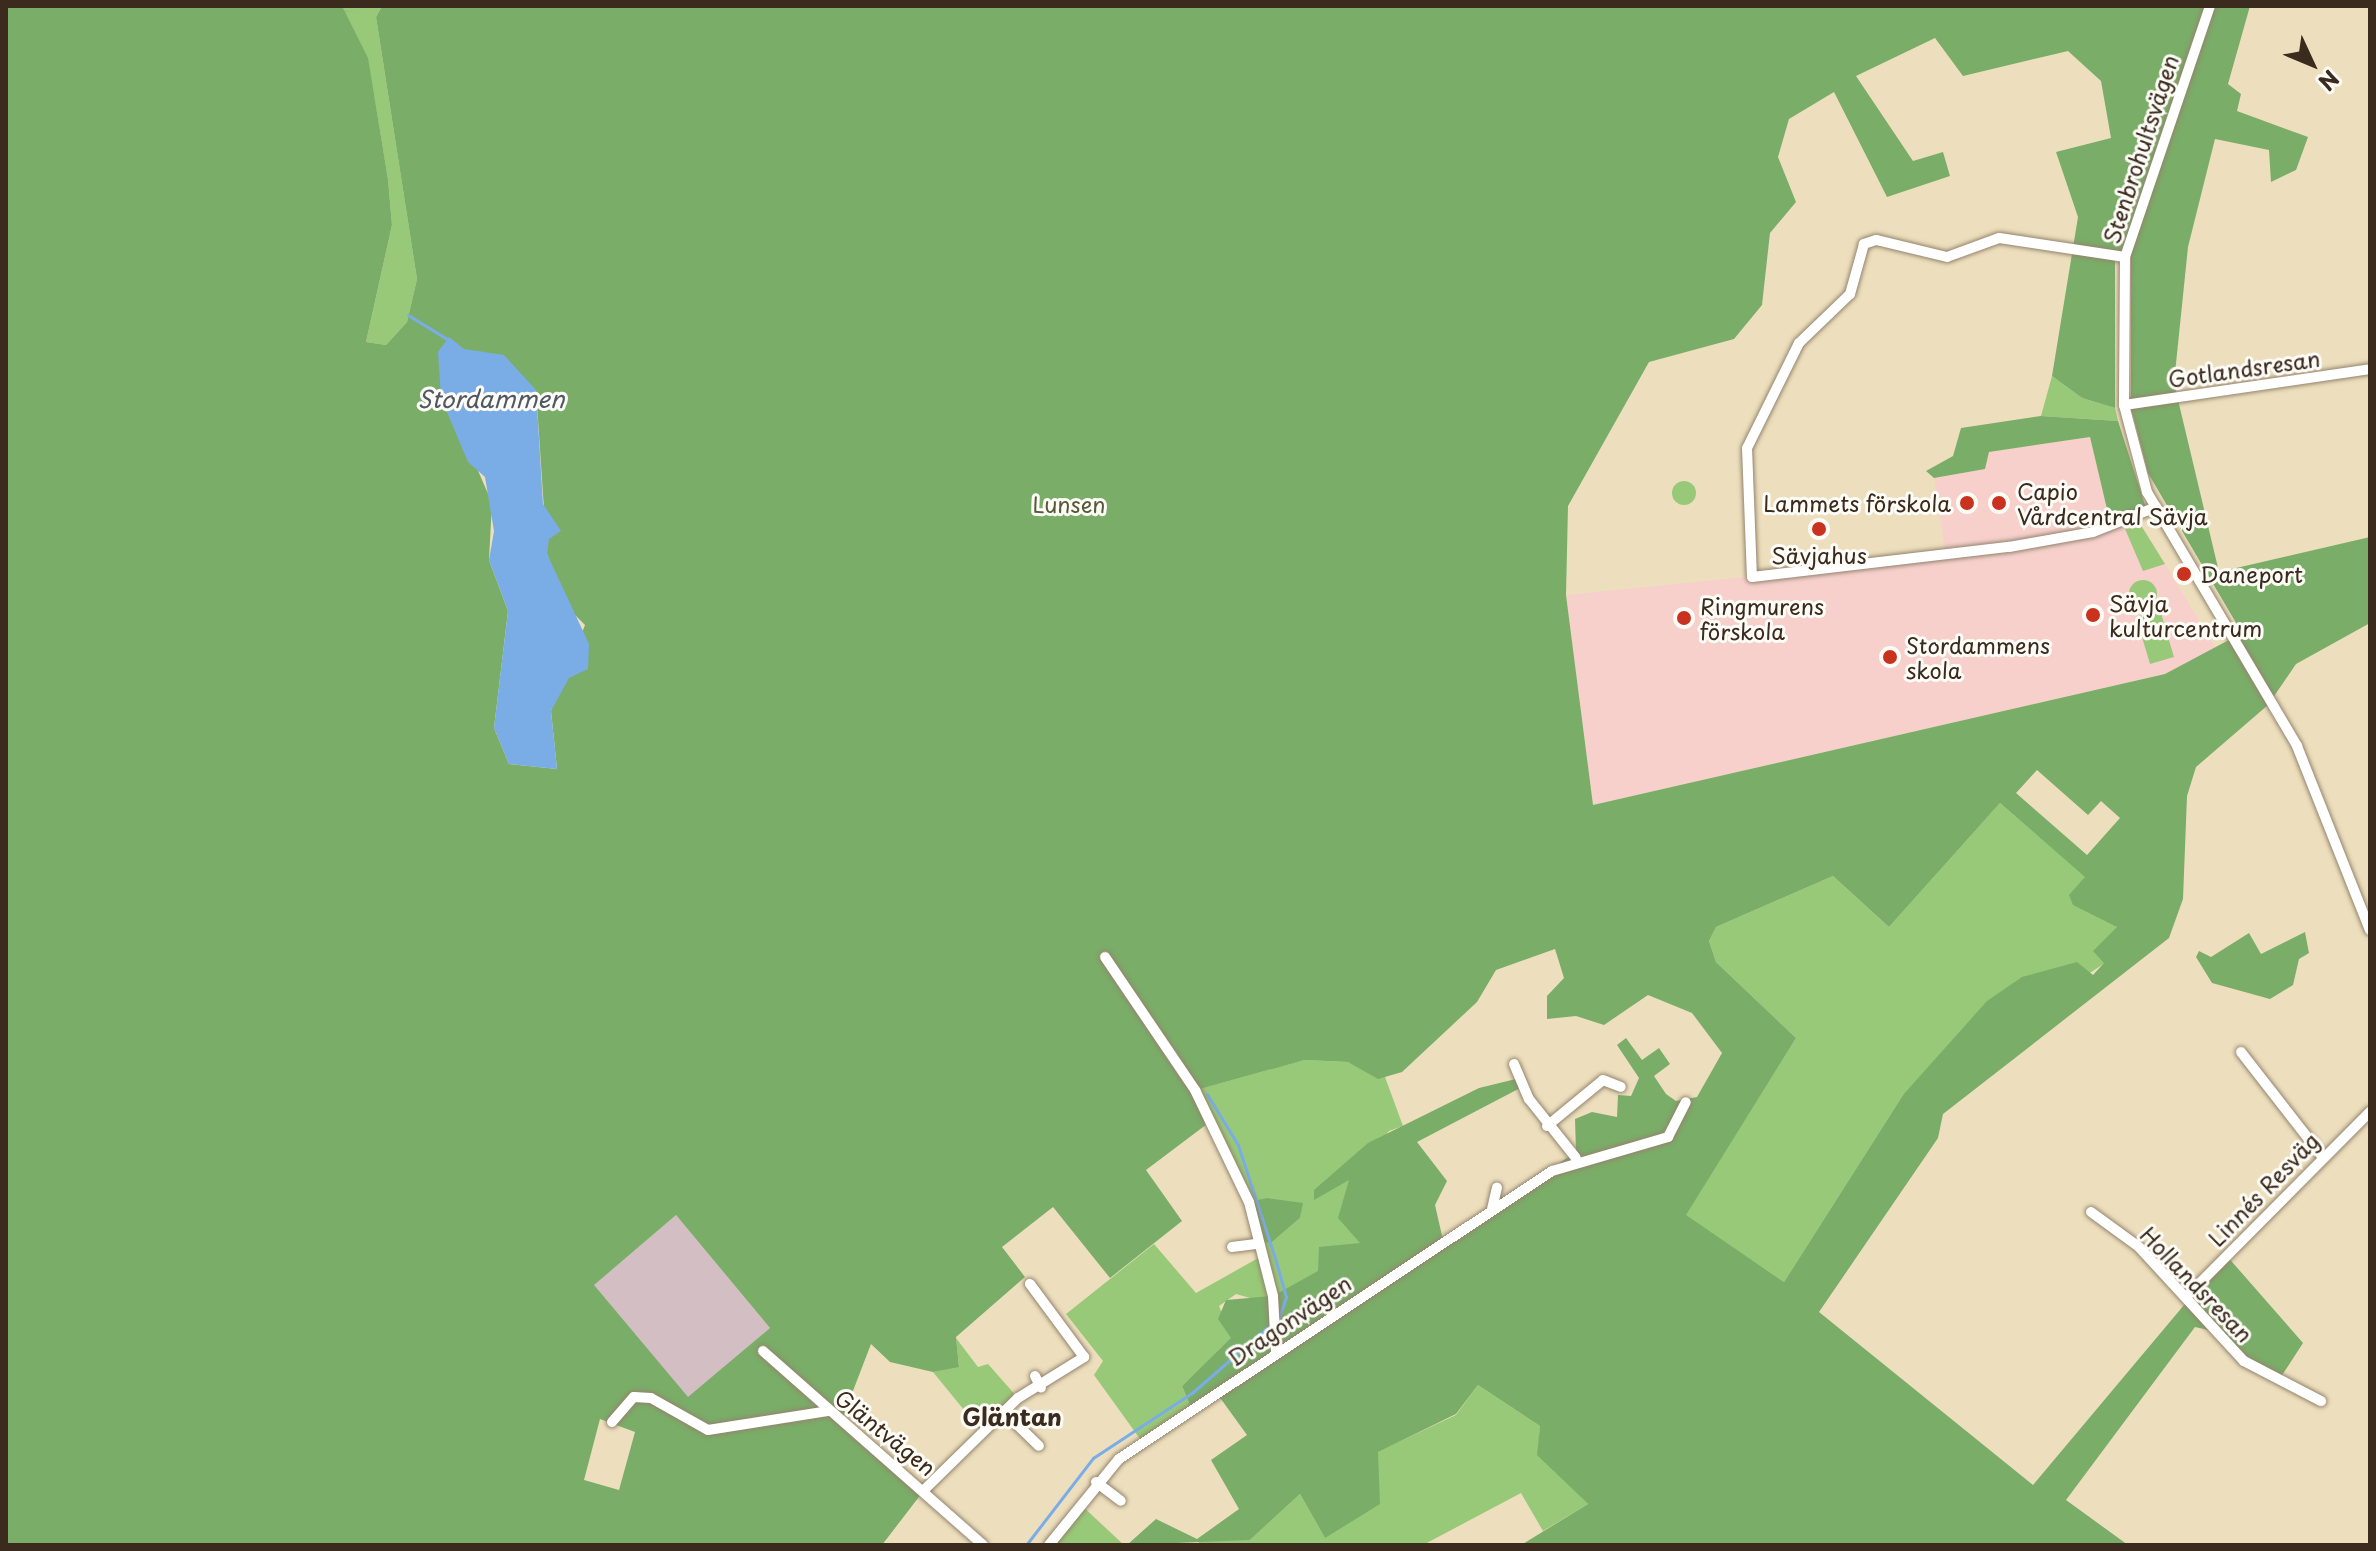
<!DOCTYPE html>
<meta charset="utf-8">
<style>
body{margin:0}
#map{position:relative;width:2376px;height:1551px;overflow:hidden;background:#eddfbd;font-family:"Playpen Sans",sans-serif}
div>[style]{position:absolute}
.built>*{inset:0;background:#f7d0cc}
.industrial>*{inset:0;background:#d2bec3}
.green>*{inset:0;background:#98c978}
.round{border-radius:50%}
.forest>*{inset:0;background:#7aad68}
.water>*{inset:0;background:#7aade6}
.stream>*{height:3px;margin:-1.5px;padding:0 1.5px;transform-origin:1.5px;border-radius:1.5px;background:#7aade6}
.roads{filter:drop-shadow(0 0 2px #94846e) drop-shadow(0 0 2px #94846e)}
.minor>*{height:10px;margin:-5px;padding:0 5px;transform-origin:5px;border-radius:5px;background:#fff}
.dots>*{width:22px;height:22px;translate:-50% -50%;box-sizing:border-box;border:4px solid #fdfcf7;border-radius:50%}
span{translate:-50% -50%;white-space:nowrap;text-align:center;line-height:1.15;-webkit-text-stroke:6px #fdfcf7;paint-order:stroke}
.street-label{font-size:22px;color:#3b2a1e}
.poi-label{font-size:22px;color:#3b2a1e}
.left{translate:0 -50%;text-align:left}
.right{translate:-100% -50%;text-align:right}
.park-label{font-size:22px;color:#575a39}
.water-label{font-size:24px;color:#515864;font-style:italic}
.neighbourhood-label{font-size:24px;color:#3b2a1e;font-weight:700}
.frame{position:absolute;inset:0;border:8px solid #3b2a1e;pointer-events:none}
.north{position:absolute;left:2272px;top:24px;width:80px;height:80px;-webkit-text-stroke:6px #fdfcf7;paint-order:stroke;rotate:134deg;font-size:22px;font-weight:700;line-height:32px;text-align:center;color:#3b2a1e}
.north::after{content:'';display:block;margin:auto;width:28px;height:36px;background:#3b2a1e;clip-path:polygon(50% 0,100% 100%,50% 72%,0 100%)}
</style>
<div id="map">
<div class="built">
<i style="clip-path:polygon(2090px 437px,2111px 526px,2137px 518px,2217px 650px,2165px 674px,1593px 805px,1566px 595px,1946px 557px,1934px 478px,1985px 469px,1989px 452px)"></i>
</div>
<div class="industrial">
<i style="clip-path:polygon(676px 1215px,770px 1328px,688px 1398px,593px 1285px)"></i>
</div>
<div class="green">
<i style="clip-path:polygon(342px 6px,382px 6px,376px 17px,417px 279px,407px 322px,386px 345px,366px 342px,392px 225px,388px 179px,374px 96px)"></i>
<i style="clip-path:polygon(2052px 376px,2082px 398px,2115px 408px,2118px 421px,2041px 416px)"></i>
<i class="round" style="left:1672px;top:481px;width:24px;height:24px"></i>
<i style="clip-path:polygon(2142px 527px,2165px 564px,2143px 571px,2125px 529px)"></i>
<i class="round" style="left:2129px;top:580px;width:28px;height:28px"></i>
<i style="clip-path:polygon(2160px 610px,2174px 657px,2150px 664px,2136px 617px)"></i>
<i style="clip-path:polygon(2000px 803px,2086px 877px,2117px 928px,2094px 951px,2105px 963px,1903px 1095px,1784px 1282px,1685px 1215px,1796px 1038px,1716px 962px,1709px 941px,1716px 927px,1833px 876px,1889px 927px)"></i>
<i style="clip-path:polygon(1305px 1060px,1348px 1062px,1385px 1077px,1403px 1126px,1389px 1131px,1349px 1179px,1361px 1244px,1305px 1282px,1261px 1301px,1236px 1294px,1219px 1306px,1232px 1338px,1182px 1386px,1192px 1410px,1143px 1443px,1094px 1375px,1103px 1361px,1066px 1314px,1154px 1244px,1196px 1293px,1260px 1257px,1256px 1239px,1271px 1243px,1300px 1218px,1302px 1203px,1249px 1202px,1195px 1090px)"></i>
<i style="clip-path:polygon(956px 1338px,978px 1367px,988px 1364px,1018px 1398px,982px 1432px,933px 1372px,959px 1366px)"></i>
<i style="clip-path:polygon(1478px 1385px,1540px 1426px,1538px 1455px,1588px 1504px,1543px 1531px,1521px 1493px,1423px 1545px,1200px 1545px,1197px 1539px,1250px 1540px,1300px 1494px,1325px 1538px,1377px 1452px,1456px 1415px)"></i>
<i style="clip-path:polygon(1080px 1504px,1124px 1545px,1049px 1545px)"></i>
</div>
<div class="forest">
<i style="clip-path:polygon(evenodd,6px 6px,342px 6px,368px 58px,388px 179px,392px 225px,366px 342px,386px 345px,407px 322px,417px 279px,376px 17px,382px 6px,2250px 6px,2228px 84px,2241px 94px,2237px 111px,2308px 137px,2296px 170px,2271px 182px,2269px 150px,2215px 139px,2188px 247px,2174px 383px,2219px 572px,2370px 537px,2370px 623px,2296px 664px,2268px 705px,2196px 767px,2187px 796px,2183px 899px,2169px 938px,1943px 1114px,1938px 1138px,1819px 1312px,2033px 1485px,2226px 1255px,2303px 1343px,2277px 1383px,2213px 1331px,2195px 1327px,2066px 1500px,2128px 1545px,1521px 1545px,1588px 1504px,1537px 1455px,1540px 1426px,1478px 1385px,1456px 1414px,1378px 1452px,1380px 1504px,1325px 1538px,1300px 1494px,1250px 1540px,1127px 1545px,1156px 1519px,1197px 1539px,1239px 1509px,1211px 1460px,1247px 1435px,1221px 1399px,1214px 1395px,1192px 1410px,1182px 1386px,1231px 1338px,1218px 1319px,1226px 1300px,1273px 1296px,1318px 1271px,1319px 1247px,1360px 1243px,1338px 1218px,1349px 1180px,1314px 1200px,1314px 1190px,1368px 1143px,1479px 1088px,1520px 1078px,1524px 1086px,1417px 1142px,1447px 1181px,1435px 1205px,1443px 1240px,1576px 1152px,1575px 1119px,1592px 1112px,1617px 1117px,1618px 1095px,1631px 1096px,1639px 1078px,1617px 1045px,1626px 1038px,1642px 1060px,1659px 1048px,1670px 1064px,1654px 1076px,1666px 1094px,1676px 1101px,1697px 1097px,1722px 1053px,1692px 1013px,1648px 995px,1604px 1025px,1576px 1016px,1547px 1019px,1547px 996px,1564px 978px,1555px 949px,1496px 970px,1477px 1002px,1402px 1072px,1378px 1079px,1348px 1062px,1305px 1060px,1196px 1090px,1211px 1121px,1146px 1170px,1182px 1221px,1110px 1278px,1053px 1207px,1002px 1247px,1025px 1277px,956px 1337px,959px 1367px,933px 1372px,890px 1362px,871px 1344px,841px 1422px,925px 1489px,882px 1545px,6px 1545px,6px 6px,1935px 38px,1963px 76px,2068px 51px,2101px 81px,2111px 138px,2056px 152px,2078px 217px,2052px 376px,2082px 398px,2115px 408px,2115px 260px,2079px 248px,2131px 254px,2131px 408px,2148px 473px,2242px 633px,2165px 674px,1593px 805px,1566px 595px,1568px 506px,1649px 362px,1734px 339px,1762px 305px,1770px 233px,1796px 202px,1778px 157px,1789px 119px,1834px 92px,1887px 197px,1950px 176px,1943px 152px,1913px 161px,1856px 76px,1935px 38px,6px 6px,536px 390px,547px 554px,569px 609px,585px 625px,551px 711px,557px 769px,509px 764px,494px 728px,508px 611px,489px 560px,492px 503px,451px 408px,536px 390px,6px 6px,2037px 770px,2088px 815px,2101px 801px,2120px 818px,2087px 855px,2016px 793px,2037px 770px,6px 6px,2000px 803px,2085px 877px,2069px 895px,2073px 905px,2117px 927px,2093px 951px,2104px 963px,2093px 975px,2077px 962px,2022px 977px,1987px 1001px,1903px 1095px,1784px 1282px,1686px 1215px,1796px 1038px,1716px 962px,1709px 941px,1716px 927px,1833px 876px,1889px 927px,2000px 803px,6px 6px,676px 1215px,770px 1328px,688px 1397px,594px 1285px,676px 1215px,6px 6px,600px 1419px,635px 1432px,619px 1490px,584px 1480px,600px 1419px)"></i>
<i style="clip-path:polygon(2041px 416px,2118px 421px,2146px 508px,2111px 526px,2090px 437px,1989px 452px,1985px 469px,1934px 478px,1926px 471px,1953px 456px,1961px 428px)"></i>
<i style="clip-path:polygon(2305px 932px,2309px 953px,2299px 959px,2293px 985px,2270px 999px,2212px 983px,2196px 957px,2199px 951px,2211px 957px,2249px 933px,2261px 954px)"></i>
<i style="clip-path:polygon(1267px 1198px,1303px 1203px,1300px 1218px,1271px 1243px,1262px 1242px,1249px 1202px)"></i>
</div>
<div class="water">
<i style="clip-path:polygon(449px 337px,464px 349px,504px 355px,536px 390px,543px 504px,561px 531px,549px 539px,547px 554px,589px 644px,588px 669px,569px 678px,551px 711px,557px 769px,509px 764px,494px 728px,508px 611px,489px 560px,494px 531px,485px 477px,468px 462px,441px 398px,438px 352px)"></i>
</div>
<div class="stream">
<i style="left:408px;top:315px;width:46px;rotate:31.6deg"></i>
<i style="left:1207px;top:1094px;width:60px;rotate:58.7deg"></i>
<i style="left:1238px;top:1145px;width:119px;rotate:71.9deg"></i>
<i style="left:1275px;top:1258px;width:41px;rotate:74.2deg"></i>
<i style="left:1286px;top:1297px;width:24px;rotate:109deg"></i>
<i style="left:1026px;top:1545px;width:110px;rotate:-52.4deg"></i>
<i style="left:1093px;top:1458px;width:120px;rotate:-33.4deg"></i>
<i style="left:1193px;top:1392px;width:101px;rotate:-41deg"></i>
</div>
<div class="roads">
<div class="minor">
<i style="left:2210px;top:6px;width:265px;rotate:108.7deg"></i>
<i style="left:2125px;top:257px;width:148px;rotate:90.4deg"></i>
<i style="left:2124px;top:405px;width:90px;rotate:75.2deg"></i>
<i style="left:2147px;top:492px;width:295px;rotate:59.4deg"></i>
<i style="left:2297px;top:746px;width:198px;rotate:68.4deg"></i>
<i style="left:2125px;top:257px;width:127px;rotate:-171.4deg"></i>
<i style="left:1999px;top:238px;width:55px;rotate:159.9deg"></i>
<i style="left:1947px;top:257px;width:73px;rotate:-166.5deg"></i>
<i style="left:1876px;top:240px;width:13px;rotate:162deg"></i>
<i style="left:1864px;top:244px;width:52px;rotate:105.6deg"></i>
<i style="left:1850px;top:294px;width:71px;rotate:136.1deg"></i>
<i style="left:1799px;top:343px;width:117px;rotate:116.3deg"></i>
<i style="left:1747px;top:448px;width:129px;rotate:87.8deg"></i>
<i style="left:1752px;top:577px;width:259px;rotate:-6.7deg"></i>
<i style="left:2009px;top:547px;width:85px;rotate:-10.1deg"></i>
<i style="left:2093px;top:532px;width:68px;rotate:-21.6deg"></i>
<i style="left:2124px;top:405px;width:249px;rotate:-8.3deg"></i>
<i style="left:1105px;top:957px;width:161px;rotate:55.9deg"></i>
<i style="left:1195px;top:1090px;width:124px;rotate:64.3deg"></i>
<i style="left:1249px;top:1202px;width:97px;rotate:75.7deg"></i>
<i style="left:1273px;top:1296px;width:56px;rotate:86.9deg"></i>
<i style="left:2241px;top:1052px;width:132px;rotate:52.1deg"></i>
<i style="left:1514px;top:1064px;width:38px;rotate:67deg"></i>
<i style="left:1529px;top:1099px;width:75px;rotate:51.5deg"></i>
<i style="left:1547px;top:1126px;width:72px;rotate:-39.4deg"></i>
<i style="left:1603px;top:1080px;width:19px;rotate:21deg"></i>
<i style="left:1492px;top:1209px;width:22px;rotate:-77deg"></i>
<i style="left:2091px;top:1212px;width:59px;rotate:36.1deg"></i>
<i style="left:2139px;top:1247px;width:155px;rotate:47.4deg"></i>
<i style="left:2244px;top:1361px;width:87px;rotate:27.5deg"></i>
<i style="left:1232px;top:1247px;width:24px;rotate:-7deg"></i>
<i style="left:2187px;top:1296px;width:260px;rotate:-45.2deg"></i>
<i style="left:763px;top:1351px;width:293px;rotate:41.4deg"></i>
<i style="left:1035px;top:1376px;width:13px;rotate:63deg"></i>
<i style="left:1003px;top:1411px;width:50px;rotate:44.2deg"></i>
<i style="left:612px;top:1422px;width:33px;rotate:-49deg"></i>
<i style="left:634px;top:1397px;width:17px;rotate:3deg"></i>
<i style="left:651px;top:1398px;width:65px;rotate:29.3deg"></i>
<i style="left:708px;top:1430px;width:121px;rotate:-9deg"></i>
<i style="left:1096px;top:1482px;width:31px;rotate:37deg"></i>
<i style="left:925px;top:1489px;width:130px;rotate:-44.4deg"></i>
<i style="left:1018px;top:1398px;width:78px;rotate:-31.8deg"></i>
<i style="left:1084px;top:1357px;width:91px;rotate:-126.5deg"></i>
<i style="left:1049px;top:1545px;width:111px;rotate:-50.9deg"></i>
<i style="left:1119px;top:1459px;width:520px;rotate:-33.63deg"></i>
<i style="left:1552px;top:1171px;width:121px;rotate:-16.3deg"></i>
<i style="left:1668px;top:1137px;width:39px;rotate:-63deg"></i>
</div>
</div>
<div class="dots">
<i style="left:1967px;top:503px;background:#c8321e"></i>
<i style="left:1999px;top:503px;background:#c8321e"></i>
<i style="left:1819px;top:529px;background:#c8321e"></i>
<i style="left:2184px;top:574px;background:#c8321e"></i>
<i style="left:2093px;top:615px;background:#c8321e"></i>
<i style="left:1684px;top:618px;background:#c8321e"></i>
<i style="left:1890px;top:657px;background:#c8321e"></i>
</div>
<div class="street-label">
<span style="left:2140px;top:149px;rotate:-72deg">Stenbrohultsvägen</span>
<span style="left:2244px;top:368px;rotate:-8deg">Gotlandsresan</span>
<span style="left:2263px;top:1189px;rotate:-46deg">Linnés Resväg</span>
<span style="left:2197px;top:1284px;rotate:46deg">Hollandsresan</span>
<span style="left:1289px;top:1320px;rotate:-34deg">Dragonvägen</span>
<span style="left:886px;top:1432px;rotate:39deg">Gläntvägen</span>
</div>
<div class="poi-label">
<span class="left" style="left:2017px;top:503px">Capio<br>Vårdcentral Sävja</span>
<span class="right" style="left:1951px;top:503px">Lammets förskola</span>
<span style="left:1819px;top:555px">Sävjahus</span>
<span class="left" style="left:2200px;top:574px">Daneport</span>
<span class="left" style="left:2109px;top:615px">Sävja<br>kulturcentrum</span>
<span class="left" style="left:1700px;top:618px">Ringmurens<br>förskola</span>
<span class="left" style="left:1906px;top:657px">Stordammens<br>skola</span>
</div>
<div class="park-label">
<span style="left:1069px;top:504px">Lunsen</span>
</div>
<div class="water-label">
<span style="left:491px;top:399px">Stordammen</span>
</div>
<div class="neighbourhood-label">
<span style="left:1012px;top:1417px">Gläntan</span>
</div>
<div class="frame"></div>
<div class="north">N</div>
</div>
